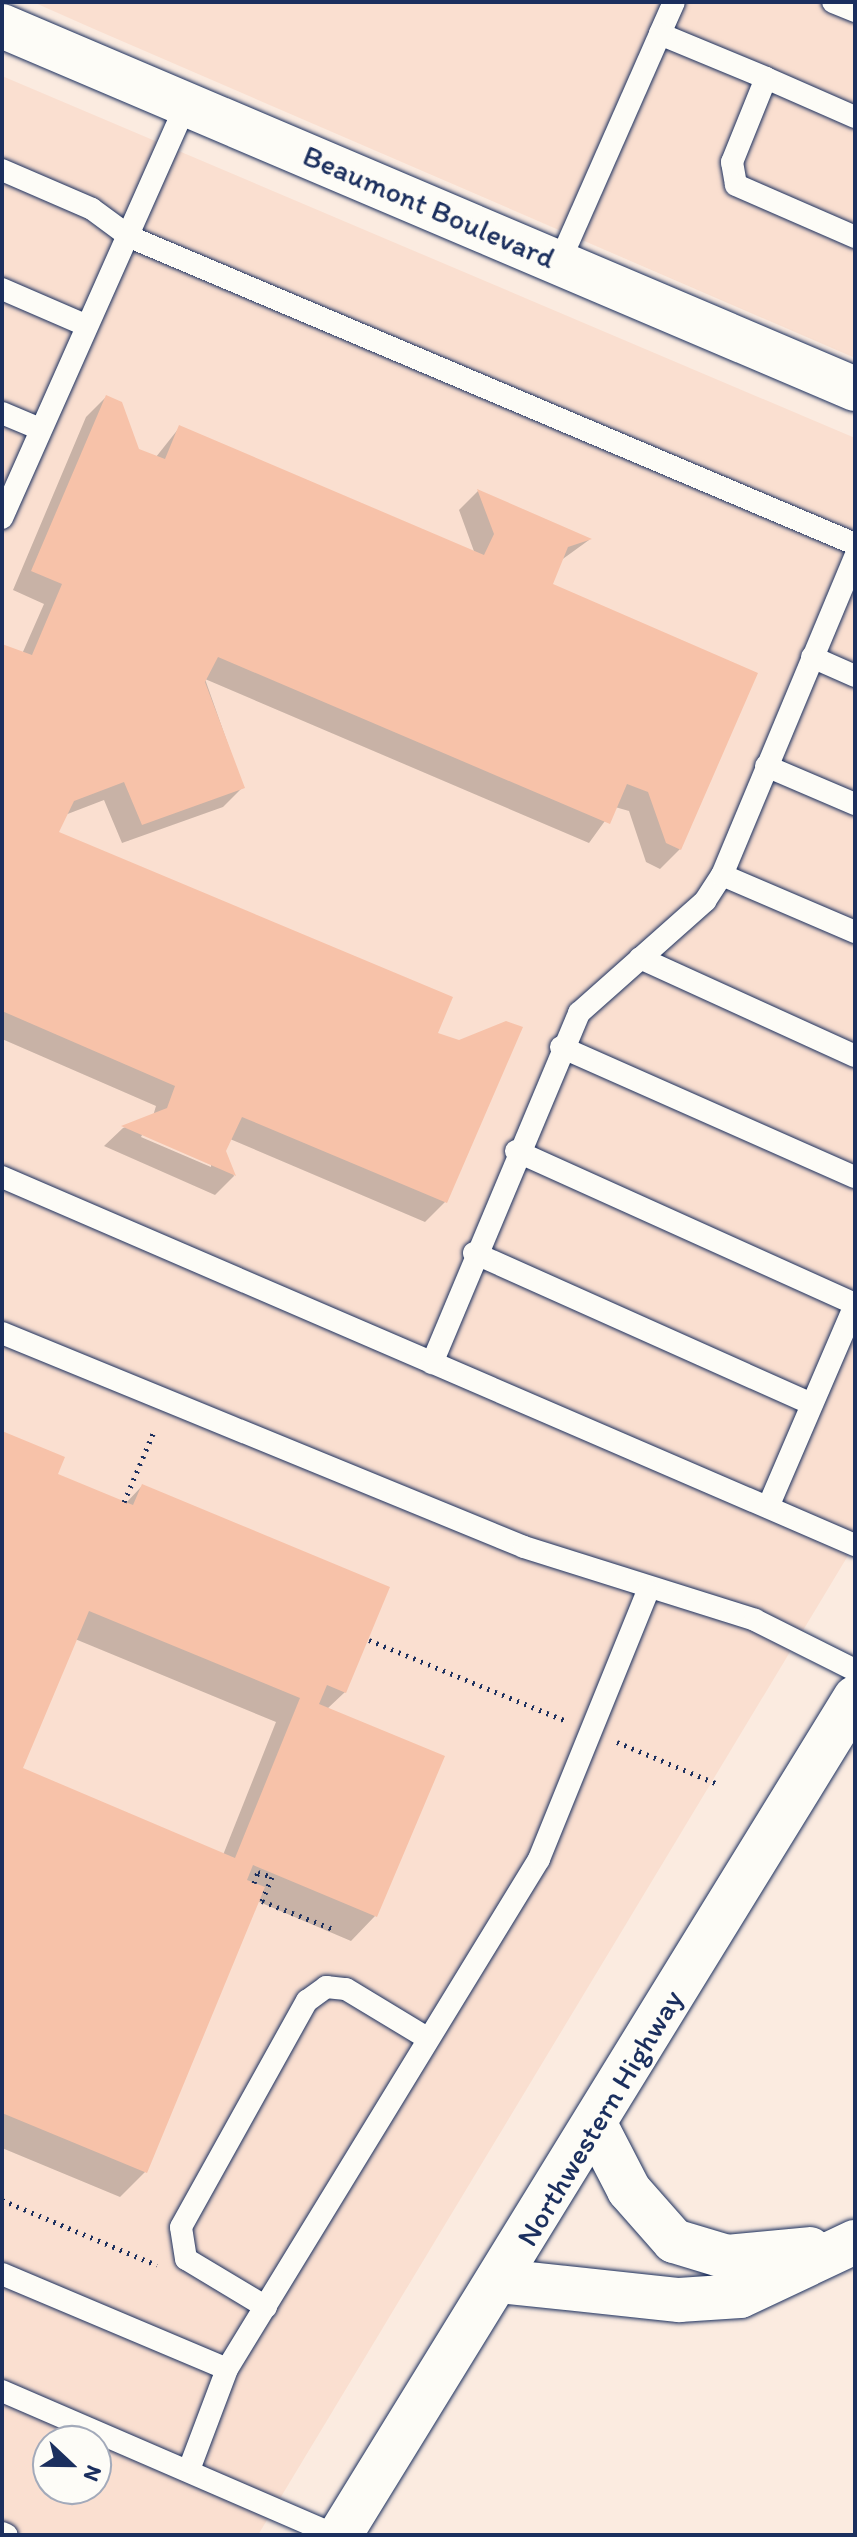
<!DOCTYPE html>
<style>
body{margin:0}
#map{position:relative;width:857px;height:2537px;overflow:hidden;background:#fbebe0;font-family:Itim,sans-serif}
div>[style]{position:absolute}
.built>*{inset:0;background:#fadfd0}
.shadow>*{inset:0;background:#0003}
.building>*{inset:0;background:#f7c2a9}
.path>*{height:5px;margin-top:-2.5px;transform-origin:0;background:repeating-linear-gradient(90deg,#1b2f5e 0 2px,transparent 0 8px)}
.roads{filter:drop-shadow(0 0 2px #1b2f5e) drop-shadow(0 0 2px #1b2f5e)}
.lane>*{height:22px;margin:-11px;padding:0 11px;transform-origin:11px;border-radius:11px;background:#fdfcf7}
.secondary>*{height:44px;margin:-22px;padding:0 22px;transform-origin:22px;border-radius:22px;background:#fdfcf7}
.highway>*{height:44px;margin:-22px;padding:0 22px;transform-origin:22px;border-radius:22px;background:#fdfcf7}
span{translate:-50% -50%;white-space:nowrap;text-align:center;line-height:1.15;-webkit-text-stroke:6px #fdfcf7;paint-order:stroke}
.street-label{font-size:30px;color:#1b2f5e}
.frame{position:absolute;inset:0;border:4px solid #1b2f5e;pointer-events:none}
.north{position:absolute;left:32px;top:2425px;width:80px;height:80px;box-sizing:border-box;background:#fdfcf7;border:2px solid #a3aaba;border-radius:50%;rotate:112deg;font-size:22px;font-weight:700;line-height:32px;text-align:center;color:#1b2f5e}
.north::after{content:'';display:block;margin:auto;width:28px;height:36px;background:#1b2f5e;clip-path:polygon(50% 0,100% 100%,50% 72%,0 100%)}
</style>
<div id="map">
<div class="built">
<i style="clip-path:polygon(33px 2px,855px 2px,855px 358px,94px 29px)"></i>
<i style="clip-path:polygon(evenodd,2px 76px,855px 438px,855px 1544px,258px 2535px,2px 2535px,2px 76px,48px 2441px,96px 2441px,96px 2489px,48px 2489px,48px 2441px)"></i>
</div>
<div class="shadow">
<i style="clip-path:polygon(evenodd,106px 397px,138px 450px,156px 457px,179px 428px,475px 554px,459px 510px,478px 491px,589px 540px,560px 561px,551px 585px,680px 849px,660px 869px,646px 862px,629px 811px,615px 807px,589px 843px,205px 679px,243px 787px,223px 807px,122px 843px,104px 800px,65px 815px,57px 834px,435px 1034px,445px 1202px,425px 1222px,230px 1139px,224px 1151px,234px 1176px,215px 1195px,104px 1146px,123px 1128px,153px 1116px,156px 1106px,2px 1039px,2px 646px,22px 654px,44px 604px,13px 590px,86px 417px,106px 397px,143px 1133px,211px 1163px,211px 1167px,141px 1137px,143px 1133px)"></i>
<i style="clip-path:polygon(evenodd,2px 1433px,55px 1475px,125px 1504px,142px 1486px,345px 1692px,327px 1709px,375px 1916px,351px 1941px,257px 1901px,145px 2172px,120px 2197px,2px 2148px,2px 1433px,75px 1639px,276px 1722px,223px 1855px,21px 1770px,75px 1639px)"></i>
</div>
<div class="building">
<i style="clip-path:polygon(106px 395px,122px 402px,139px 449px,165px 459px,179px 425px,484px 555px,494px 534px,477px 489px,592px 539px,568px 547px,553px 584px,758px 673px,681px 850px,666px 843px,648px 792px,627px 784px,610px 824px,218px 657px,205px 682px,245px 788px,142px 825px,124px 782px,74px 801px,59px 832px,453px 997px,438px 1033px,459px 1040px,506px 1021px,523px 1027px,447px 1203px,242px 1117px,226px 1151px,236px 1176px,121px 1126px,167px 1108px,175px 1086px,2px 1011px,2px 644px,32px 655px,62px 584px,31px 571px)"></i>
<i style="clip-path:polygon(evenodd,2px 1431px,65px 1457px,58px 1474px,133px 1505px,142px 1484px,390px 1587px,346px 1693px,327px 1685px,319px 1704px,445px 1756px,377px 1917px,253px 1865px,247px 1880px,265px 1887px,147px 2173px,2px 2113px,2px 1431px,89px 1611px,300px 1698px,235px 1858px,23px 1768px,89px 1611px)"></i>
</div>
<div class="path">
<i style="left:124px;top:1502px;width:79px;rotate:-67deg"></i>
<i style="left:369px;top:1640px;width:211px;rotate:22.3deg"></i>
<i style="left:617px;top:1742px;width:109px;rotate:22.6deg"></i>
<i style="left:254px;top:1883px;width:12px;rotate:-70deg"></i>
<i style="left:258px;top:1872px;width:15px;rotate:20deg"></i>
<i style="left:272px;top:1877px;width:26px;rotate:113deg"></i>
<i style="left:262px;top:1901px;width:76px;rotate:21.5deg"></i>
<i style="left:2px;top:2200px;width:168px;rotate:22.8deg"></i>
</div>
<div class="roads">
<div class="lane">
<i style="left:674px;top:2px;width:35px;rotate:114deg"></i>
<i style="left:660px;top:34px;width:115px;rotate:22.5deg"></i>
<i style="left:766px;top:78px;width:91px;rotate:112deg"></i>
<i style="left:732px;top:162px;width:23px;rotate:80deg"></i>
<i style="left:736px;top:185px;width:130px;rotate:23.6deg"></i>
<i style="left:833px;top:2px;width:24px;rotate:22deg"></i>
<i style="left:766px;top:78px;width:97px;rotate:23.7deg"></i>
<i style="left:2px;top:170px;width:98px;rotate:23.4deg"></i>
<i style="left:92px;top:209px;width:47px;rotate:36.4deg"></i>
<i style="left:130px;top:237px;width:787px;rotate:22.95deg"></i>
<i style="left:559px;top:263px;width:250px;rotate:-66.2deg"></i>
<i style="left:2px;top:289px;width:90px;rotate:23.4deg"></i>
<i style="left:2px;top:413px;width:41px;rotate:22.8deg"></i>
<i style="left:2px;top:518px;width:454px;rotate:-66deg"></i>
<i style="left:812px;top:657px;width:47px;rotate:23.8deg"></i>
<i style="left:766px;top:766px;width:97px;rotate:23.1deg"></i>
<i style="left:722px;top:875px;width:145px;rotate:23.2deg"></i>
<i style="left:640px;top:958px;width:236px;rotate:24.5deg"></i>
<i style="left:561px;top:1047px;width:321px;rotate:23.9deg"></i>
<i style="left:516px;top:1151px;width:372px;rotate:24.3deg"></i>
<i style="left:2px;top:1177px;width:929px;rotate:23.34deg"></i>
<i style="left:474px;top:1253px;width:370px;rotate:24.1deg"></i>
<i style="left:2px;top:1333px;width:564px;rotate:22.29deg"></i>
<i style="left:524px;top:1547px;width:242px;rotate:17.5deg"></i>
<i style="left:755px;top:1620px;width:112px;rotate:26.6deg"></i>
<i style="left:432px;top:1363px;width:380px;rotate:-67.2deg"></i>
<i style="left:579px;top:1013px;width:169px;rotate:-41.6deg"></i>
<i style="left:705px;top:901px;width:31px;rotate:-57deg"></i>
<i style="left:722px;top:875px;width:345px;rotate:-67.3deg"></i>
<i style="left:768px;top:1507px;width:220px;rotate:-66.7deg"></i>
<i style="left:2px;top:2274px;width:244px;rotate:22.9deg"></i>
<i style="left:266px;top:2307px;width:93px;rotate:-149deg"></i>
<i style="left:186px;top:2259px;width:32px;rotate:-99deg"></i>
<i style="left:181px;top:2227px;width:259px;rotate:-60.9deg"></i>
<i style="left:307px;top:2001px;width:24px;rotate:-36deg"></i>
<i style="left:326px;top:1987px;width:20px;rotate:6deg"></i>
<i style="left:346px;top:1989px;width:95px;rotate:31.2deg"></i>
<i style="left:2px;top:2391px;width:363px;rotate:23.4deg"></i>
<i style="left:190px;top:2467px;width:105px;rotate:-69.3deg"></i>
<i style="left:227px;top:2369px;width:598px;rotate:-58.54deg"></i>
<i style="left:539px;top:1859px;width:289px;rotate:-67.9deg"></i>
<i style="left:2px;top:2533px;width:5px;rotate:22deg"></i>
</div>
<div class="secondary">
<i style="left:2px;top:26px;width:927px;rotate:23.05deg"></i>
<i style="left:340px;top:2535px;width:983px;rotate:-58.4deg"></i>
</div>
<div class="highway">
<i style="left:596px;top:2126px;width:72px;rotate:62.7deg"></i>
<i style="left:629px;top:2190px;width:68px;rotate:48.6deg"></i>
<i style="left:674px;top:2241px;width:55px;rotate:16.8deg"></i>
<i style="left:727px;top:2257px;width:83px;rotate:-5.5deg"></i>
<i style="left:500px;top:2281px;width:180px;rotate:6.1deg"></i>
<i style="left:679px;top:2300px;width:61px;rotate:-3.8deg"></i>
<i style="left:740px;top:2296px;width:127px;rotate:-25.2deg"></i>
</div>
</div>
<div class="street-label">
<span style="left:429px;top:207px;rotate:23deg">Beaumont Boulevard</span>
<span style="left:600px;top:2118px;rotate:-59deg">Northwestern Highway</span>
</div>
<div class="frame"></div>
<div class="north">N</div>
</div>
